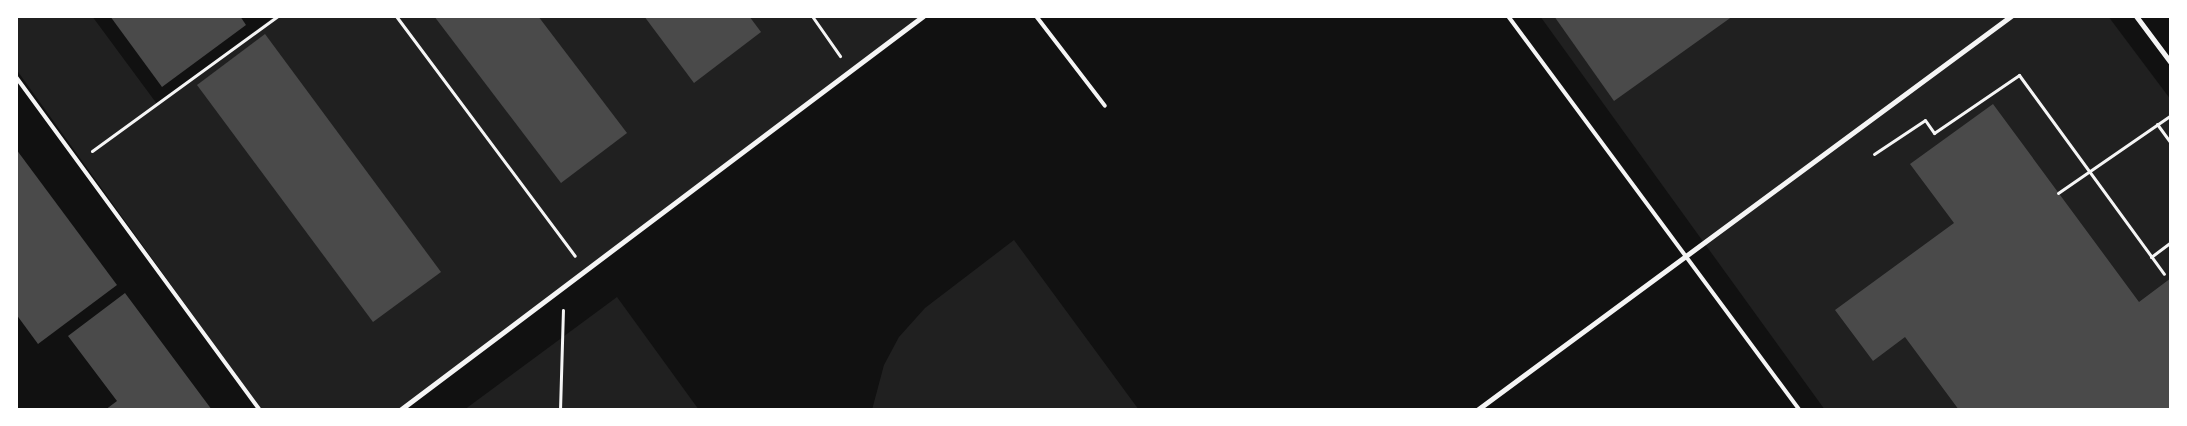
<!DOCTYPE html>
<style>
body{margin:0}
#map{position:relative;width:2187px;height:426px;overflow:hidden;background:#111;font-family:"Golos Text",sans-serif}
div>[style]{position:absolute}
.green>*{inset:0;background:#202020}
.building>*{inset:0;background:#4a4a4a}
.path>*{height:3px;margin:-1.5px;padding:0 1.5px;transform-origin:1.5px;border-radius:1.5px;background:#f5f5f5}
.service>*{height:4px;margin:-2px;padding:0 2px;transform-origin:2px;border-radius:2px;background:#f5f5f5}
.minor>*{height:5px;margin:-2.5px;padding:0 2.5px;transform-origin:2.5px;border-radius:2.5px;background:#f5f5f5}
span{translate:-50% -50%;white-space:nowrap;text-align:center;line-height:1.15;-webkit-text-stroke:4px #fff;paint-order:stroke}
.frame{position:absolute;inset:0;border:18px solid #fff;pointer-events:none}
</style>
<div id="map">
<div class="green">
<i style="clip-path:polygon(16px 16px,92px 16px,157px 104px,275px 16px,925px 16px,402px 410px,261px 410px,16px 69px)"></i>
<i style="clip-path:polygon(1540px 16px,2108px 16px,2171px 100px,2171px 410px,1825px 410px)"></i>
<i style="clip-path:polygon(1014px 240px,1139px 410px,872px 410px,884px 365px,899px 337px,925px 308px)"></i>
<i style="clip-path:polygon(617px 297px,699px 410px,464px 410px)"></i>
</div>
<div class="building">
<i style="clip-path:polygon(110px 16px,240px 16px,246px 25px,162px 87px)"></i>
<i style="clip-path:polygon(434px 16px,538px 16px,627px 133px,561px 183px)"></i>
<i style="clip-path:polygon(644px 16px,749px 16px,761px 32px,694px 83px)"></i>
<i style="clip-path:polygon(1554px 16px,1733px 16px,1614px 101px)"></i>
<i style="clip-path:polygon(265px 34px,441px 272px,373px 322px,197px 85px)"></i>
<i style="clip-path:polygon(1993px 104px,2139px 302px,2171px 278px,2171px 410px,1959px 410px,1905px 337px,1873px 361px,1835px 310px,1954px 223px,1910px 164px)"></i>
<i style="clip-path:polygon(16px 149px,117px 285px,38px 344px,16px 314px)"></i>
<i style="clip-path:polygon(125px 293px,212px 410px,105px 410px,117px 401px,68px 336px)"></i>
</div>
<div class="path">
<i style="left:396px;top:16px;width:299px;rotate:53.3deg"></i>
<i style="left:812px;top:16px;width:49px;rotate:55deg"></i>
<i style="left:2157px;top:124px;width:24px;rotate:54deg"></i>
<i style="left:92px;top:151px;width:230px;rotate:-36deg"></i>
<i style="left:1874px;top:154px;width:61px;rotate:-33.7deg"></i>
<i style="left:1925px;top:120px;width:16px;rotate:55deg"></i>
<i style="left:1934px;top:133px;width:103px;rotate:-34.3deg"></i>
<i style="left:2019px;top:75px;width:246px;rotate:53.9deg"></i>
<i style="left:2058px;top:193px;width:137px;rotate:-34.6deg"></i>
<i style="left:2151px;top:257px;width:25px;rotate:-37deg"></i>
<i style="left:560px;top:410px;width:100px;rotate:-88.3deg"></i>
</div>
<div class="service">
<i style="left:1036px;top:16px;width:113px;rotate:52.5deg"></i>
<i style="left:1508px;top:16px;width:490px;rotate:53.5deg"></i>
<i style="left:16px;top:77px;width:413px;rotate:53.8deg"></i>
</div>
<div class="minor">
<i style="left:2136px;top:16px;width:59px;rotate:53.3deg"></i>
<i style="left:400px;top:410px;width:655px;rotate:-36.99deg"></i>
<i style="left:1477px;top:410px;width:664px;rotate:-36.42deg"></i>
</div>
<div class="frame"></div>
</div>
